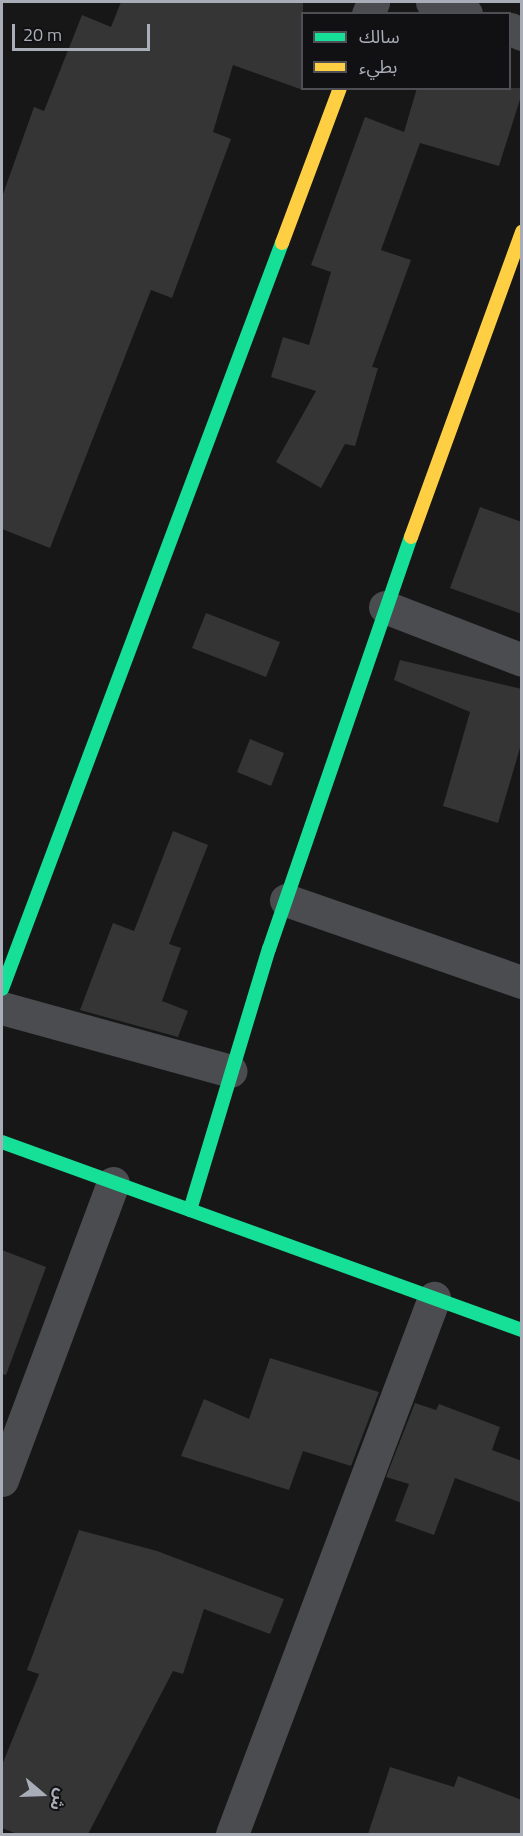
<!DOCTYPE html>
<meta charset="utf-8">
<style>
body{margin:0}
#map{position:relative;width:523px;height:1836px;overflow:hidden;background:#171717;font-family:"Titillium Web","Noto Sans Arabic",sans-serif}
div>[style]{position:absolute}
.building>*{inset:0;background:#353536}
.street>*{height:33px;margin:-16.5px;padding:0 16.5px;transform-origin:16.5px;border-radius:16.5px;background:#4b4c50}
.fast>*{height:14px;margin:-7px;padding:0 7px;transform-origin:7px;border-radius:7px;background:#16e098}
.slow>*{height:14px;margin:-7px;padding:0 7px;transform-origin:7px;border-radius:7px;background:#ffcf43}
span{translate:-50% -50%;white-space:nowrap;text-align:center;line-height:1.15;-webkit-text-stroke:6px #111113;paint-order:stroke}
.frame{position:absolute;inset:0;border:3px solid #a8adb8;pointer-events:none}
.legend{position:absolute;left:301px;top:12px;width:210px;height:78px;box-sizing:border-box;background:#111113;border:2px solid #4d4f55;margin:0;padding:8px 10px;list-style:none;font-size:18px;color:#a8adb8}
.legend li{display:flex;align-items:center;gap:12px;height:30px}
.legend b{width:30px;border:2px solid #4d4f55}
.north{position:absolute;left:12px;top:1764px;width:60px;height:60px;-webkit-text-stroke:4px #111113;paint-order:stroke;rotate:109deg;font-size:16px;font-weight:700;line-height:24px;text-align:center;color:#a8adb8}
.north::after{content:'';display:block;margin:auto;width:21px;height:27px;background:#a8adb8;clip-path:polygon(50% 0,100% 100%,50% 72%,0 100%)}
.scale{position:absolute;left:12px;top:24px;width:138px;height:27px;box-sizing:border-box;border:3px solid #a8adb8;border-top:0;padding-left:8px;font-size:18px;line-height:21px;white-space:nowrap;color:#a8adb8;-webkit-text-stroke:4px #111113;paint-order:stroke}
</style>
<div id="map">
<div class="building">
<i style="clip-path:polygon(121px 2px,303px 2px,303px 90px,233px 65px,213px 132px,231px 139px,172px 298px,151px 290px,50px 548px,2px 529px,2px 197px,34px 107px,44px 111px,82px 15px,111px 27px)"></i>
<i style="clip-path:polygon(417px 88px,522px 88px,522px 93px,499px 166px,420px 143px,381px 250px,411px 260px,372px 367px,378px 368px,355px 446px,345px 444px,321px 488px,276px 462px,316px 391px,271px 377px,283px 337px,309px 345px,331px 272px,311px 265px,365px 117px,404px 132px)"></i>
<i style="clip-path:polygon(480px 507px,522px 522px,522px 614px,450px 588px)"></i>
<i style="clip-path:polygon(206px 613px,280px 642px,266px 677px,192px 648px)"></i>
<i style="clip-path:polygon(400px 660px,522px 689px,522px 741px,498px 823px,443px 806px,470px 712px,394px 680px)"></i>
<i style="clip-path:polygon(250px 739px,284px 753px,271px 786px,237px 772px)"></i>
<i style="clip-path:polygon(173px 831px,208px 845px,169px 944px,181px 948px,162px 1001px,188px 1011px,178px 1037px,80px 1010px,113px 923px,134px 931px)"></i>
<i style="clip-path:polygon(2px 1250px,46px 1267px,6px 1375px,2px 1374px)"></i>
<i style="clip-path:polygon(270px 1358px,379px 1392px,351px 1466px,303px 1451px,289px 1490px,181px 1456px,204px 1399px,249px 1419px)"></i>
<i style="clip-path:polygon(415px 1403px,436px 1410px,439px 1404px,500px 1427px,492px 1450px,522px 1461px,522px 1503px,455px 1478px,434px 1535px,395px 1521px,409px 1484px,386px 1477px)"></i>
<i style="clip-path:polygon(79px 1530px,157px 1551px,284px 1599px,270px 1634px,204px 1609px,183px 1674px,173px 1671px,88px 1834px,17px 1834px,2px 1828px,2px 1765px,39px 1674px,27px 1670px)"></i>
<i style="clip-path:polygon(390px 1767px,454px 1787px,458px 1776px,522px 1800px,522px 1834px,368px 1834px)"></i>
</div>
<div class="street">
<i style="left:432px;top:2px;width:36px;rotate:19deg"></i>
<i style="left:368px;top:14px;width:13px;rotate:-67deg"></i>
<i style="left:510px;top:29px;width:13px;rotate:23deg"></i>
<i style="left:385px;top:607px;width:147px;rotate:21.1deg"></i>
<i style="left:286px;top:900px;width:250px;rotate:19.2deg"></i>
<i style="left:2px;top:1008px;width:237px;rotate:15.4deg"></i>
<i style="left:2px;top:1480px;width:317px;rotate:-69.5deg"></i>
<i style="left:232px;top:1834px;width:573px;rotate:-69.35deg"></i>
</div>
<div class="fast">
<i style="left:2px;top:989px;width:797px;rotate:-69.43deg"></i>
<i style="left:2px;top:1142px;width:553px;rotate:19.88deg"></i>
<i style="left:190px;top:1210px;width:273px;rotate:-73.2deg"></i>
<i style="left:269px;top:949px;width:436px;rotate:-71deg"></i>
</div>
<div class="slow">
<i style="left:282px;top:243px;width:165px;rotate:-69.5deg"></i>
<i style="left:411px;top:537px;width:325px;rotate:-70deg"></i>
</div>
<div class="frame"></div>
<ul class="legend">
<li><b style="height:8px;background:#16e098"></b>سالك</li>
<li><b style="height:8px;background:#ffcf43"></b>بطيء</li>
</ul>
<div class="north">ش</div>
<div class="scale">20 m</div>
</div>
